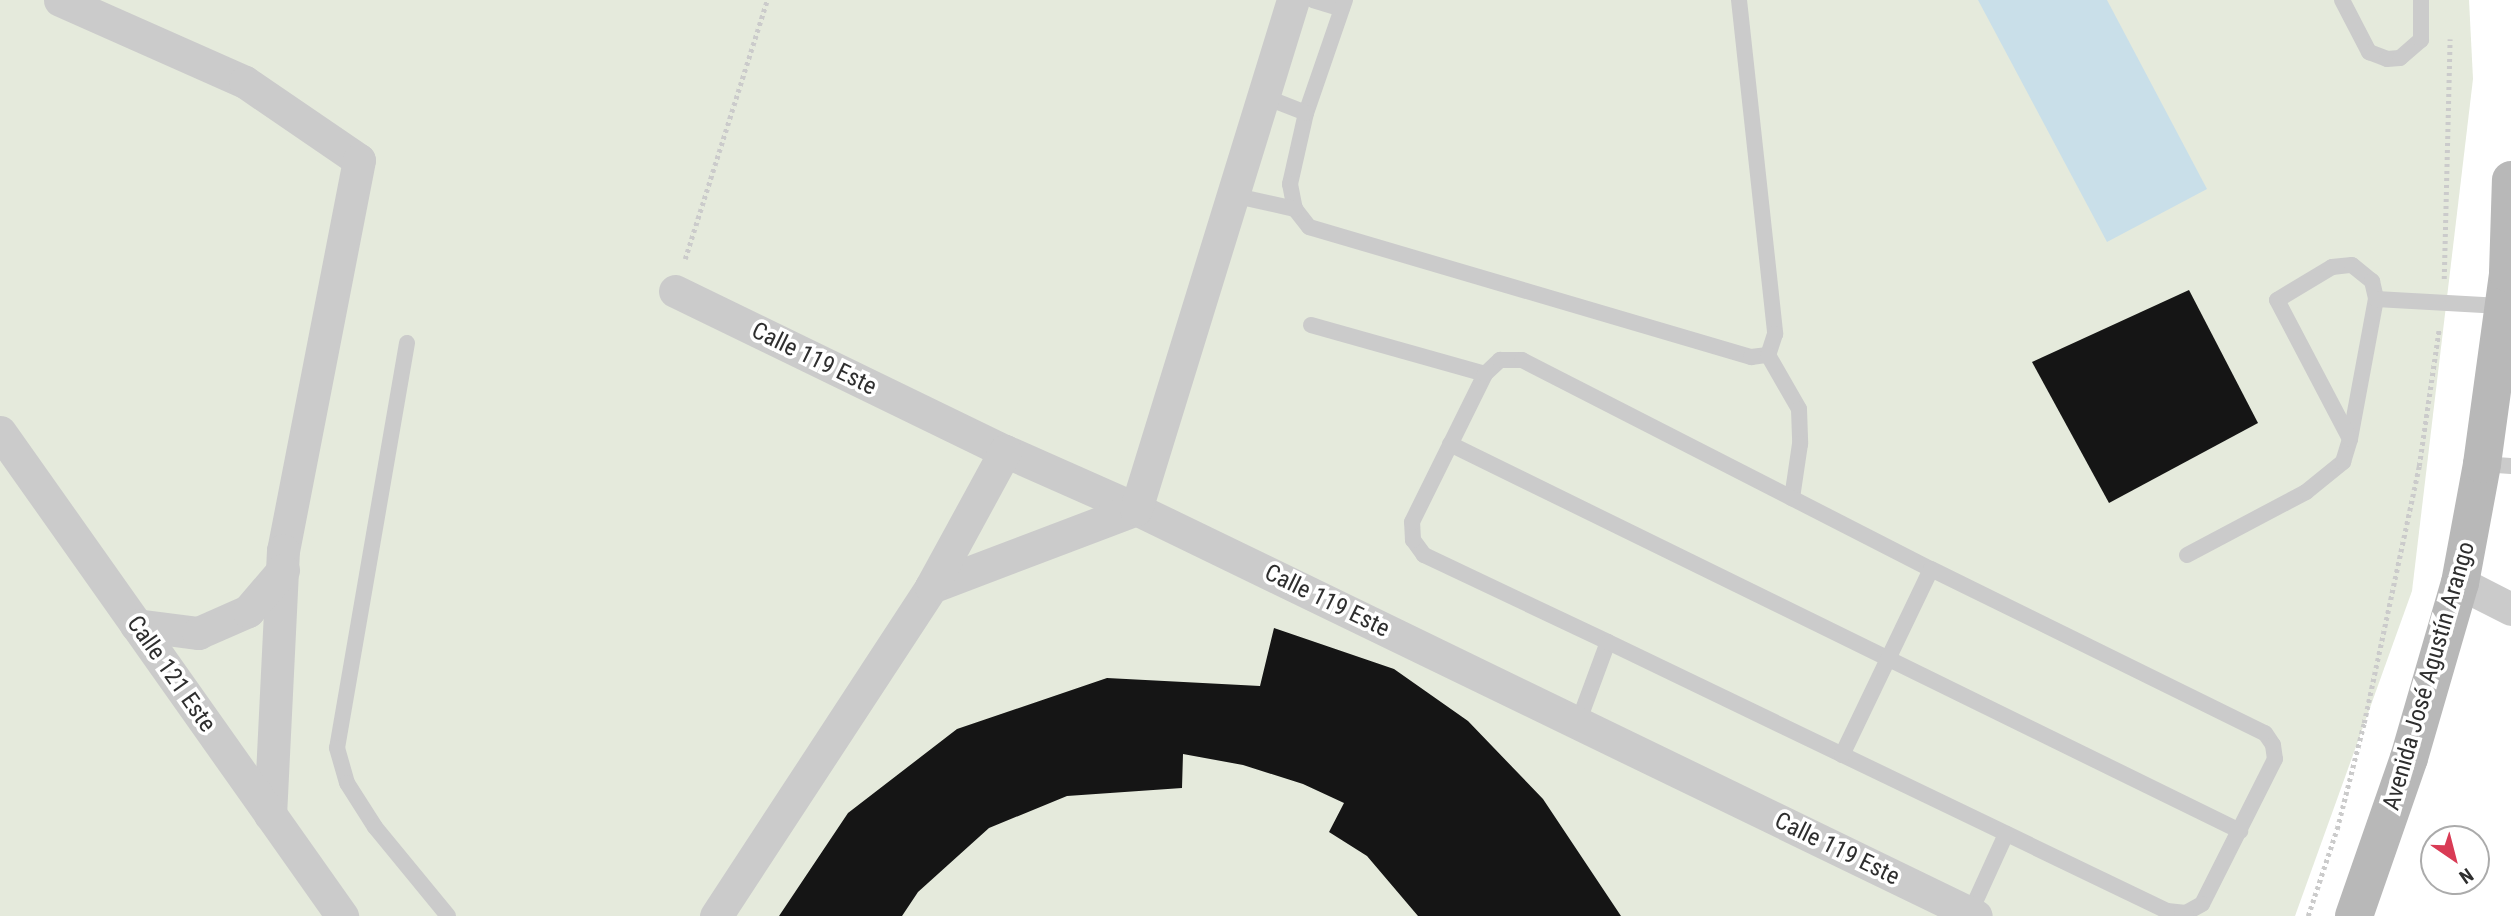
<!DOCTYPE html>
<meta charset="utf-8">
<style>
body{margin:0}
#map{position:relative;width:2511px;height:916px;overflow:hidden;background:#fff;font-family:"Roboto Condensed",sans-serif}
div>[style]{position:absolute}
.green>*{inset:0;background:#e5eadc}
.water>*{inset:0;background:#c9dfe9}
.building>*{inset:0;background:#151515}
.path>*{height:4.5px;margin-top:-2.25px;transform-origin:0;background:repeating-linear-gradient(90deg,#cbcbcb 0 3.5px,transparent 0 7px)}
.service>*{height:16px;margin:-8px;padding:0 8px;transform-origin:8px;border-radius:8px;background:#cbcbcb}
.minor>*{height:33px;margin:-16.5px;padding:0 16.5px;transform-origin:16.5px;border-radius:16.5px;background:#cbcbcb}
.secondary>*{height:38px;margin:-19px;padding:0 19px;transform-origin:19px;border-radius:19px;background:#b8b8b8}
span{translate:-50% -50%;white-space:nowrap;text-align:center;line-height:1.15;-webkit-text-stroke:7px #fff;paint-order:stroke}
.street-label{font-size:24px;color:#2e2e2e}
.north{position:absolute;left:2420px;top:825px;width:70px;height:70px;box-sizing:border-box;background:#fff;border:2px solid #ababab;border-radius:50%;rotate:145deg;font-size:19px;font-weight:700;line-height:28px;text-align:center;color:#2e2e2e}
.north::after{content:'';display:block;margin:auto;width:24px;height:32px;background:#d93b55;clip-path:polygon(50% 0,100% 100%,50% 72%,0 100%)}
</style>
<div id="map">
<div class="green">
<i style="clip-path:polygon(0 0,2469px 0,2473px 79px,2412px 591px,2295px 916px,0 916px)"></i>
</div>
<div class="water">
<i style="clip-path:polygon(1978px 0,2107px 0,2207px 189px,2107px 242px)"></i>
</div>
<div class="building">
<i style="clip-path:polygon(2189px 290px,2258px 423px,2109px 503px,2032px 362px)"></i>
<i style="clip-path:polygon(1274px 628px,1394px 669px,1468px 721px,1543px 799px,1621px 916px,1418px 916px,1367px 856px,1329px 832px,1344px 803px,1303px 784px,1243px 765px,1183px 754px,1182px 788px,1067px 796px,989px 828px,918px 892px,902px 916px,779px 916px,848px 813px,957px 729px,1107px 678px,1260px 686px)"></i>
</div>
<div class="path">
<i style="left:685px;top:259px;width:272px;rotate:-72.4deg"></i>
<i style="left:2444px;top:279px;width:240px;rotate:-88.6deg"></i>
<i style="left:2308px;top:916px;width:92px;rotate:-71.6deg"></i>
<i style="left:2337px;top:829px;width:109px;rotate:-75.7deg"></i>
<i style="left:2364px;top:723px;width:263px;rotate:-77.9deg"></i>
<i style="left:2419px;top:466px;width:138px;rotate:-81.7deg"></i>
</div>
<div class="service">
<i style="left:1313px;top:0;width:30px;rotate:17deg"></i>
<i style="left:1345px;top:0;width:120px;rotate:109deg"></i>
<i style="left:1306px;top:113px;width:73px;rotate:102.7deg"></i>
<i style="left:1290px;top:184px;width:25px;rotate:79deg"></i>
<i style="left:1295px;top:209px;width:23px;rotate:52deg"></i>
<i style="left:1309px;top:227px;width:461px;rotate:16.4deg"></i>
<i style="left:1751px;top:357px;width:17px;rotate:-7deg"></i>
<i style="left:1739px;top:0;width:336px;rotate:83.8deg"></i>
<i style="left:1775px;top:334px;width:22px;rotate:108deg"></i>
<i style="left:1768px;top:355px;width:62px;rotate:60.1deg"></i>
<i style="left:1799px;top:409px;width:35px;rotate:88deg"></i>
<i style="left:1800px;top:444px;width:55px;rotate:98.4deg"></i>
<i style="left:2342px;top:0;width:59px;rotate:62.6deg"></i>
<i style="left:2369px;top:52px;width:19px;rotate:21deg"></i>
<i style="left:2387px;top:59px;width:13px;rotate:-4deg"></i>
<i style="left:2400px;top:58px;width:28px;rotate:-41deg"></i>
<i style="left:2421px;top:40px;width:40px;rotate:-90deg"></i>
<i style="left:1263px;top:96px;width:46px;rotate:21.6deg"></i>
<i style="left:1232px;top:195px;width:65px;rotate:12.5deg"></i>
<i style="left:1311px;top:325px;width:181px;rotate:15.7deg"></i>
<i style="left:407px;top:343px;width:411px;rotate:99.8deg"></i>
<i style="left:337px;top:748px;width:36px;rotate:74deg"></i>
<i style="left:347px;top:783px;width:52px;rotate:57.5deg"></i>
<i style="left:375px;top:827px;width:115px;rotate:50.6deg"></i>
<i style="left:2350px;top:439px;width:142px;rotate:-79.5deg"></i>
<i style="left:1450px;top:444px;width:880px;rotate:26.1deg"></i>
<i style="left:2482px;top:464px;width:29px;rotate:4deg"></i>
<i style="left:2187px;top:555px;width:135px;rotate:-27.9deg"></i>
<i style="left:2306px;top:492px;width:48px;rotate:-39deg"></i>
<i style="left:2343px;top:462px;width:24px;rotate:-73deg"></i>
<i style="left:2350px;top:439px;width:157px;rotate:-117.7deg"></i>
<i style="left:2277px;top:300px;width:64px;rotate:-31deg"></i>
<i style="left:2332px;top:267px;width:20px;rotate:-6deg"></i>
<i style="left:2352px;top:265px;width:26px;rotate:39deg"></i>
<i style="left:2372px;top:281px;width:18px;rotate:77deg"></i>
<i style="left:2376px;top:299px;width:125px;rotate:3.2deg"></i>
<i style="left:1578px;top:723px;width:86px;rotate:-69.7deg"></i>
<i style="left:1608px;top:642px;width:204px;rotate:-154.7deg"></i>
<i style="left:1424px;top:555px;width:19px;rotate:-126deg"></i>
<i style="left:1413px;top:540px;width:18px;rotate:-93deg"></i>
<i style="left:1412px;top:522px;width:165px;rotate:-63.7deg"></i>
<i style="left:1485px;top:374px;width:21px;rotate:-43deg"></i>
<i style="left:1500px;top:360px;width:22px"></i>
<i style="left:1522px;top:360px;width:459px;rotate:27.1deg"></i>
<i style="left:1931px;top:569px;width:372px;rotate:26.2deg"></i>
<i style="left:2265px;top:733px;width:14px;rotate:56deg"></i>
<i style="left:2273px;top:745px;width:14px;rotate:82deg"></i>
<i style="left:2275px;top:759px;width:162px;rotate:116.7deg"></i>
<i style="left:2202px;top:904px;width:18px;rotate:151deg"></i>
<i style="left:2186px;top:913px;width:19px;rotate:-174deg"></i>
<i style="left:2167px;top:911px;width:620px;rotate:-154.3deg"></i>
<i style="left:1842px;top:755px;width:206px;rotate:-64.4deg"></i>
<i style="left:1970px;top:913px;width:87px;rotate:-65.5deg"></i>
</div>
<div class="minor">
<i style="left:60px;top:0;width:202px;rotate:23.9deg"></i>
<i style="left:245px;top:82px;width:138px;rotate:34.4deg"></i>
<i style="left:359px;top:160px;width:397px;rotate:101deg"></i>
<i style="left:283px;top:550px;width:265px;rotate:92.8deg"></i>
<i style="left:675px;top:291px;width:367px;rotate:25.9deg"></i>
<i style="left:1005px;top:451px;width:143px;rotate:23.9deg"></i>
<i style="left:1136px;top:509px;width:933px;rotate:25.85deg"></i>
<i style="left:0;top:432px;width:593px;rotate:54.75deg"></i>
<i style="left:2460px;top:583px;width:57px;rotate:27deg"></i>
<i style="left:931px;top:587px;width:219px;rotate:-20.8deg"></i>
<i style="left:1136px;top:509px;width:533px;rotate:-72.86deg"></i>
<i style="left:136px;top:625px;width:63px;rotate:7.4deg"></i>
<i style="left:198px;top:633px;width:55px;rotate:-23.7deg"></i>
<i style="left:248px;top:611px;width:54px;rotate:-49.5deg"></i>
<i style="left:716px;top:916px;width:393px;rotate:-56.8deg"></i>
<i style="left:931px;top:587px;width:155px;rotate:-61.4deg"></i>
</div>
<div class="secondary">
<i style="left:2354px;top:916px;width:167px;rotate:-70.8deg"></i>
<i style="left:2409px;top:758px;width:182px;rotate:-73.8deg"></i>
<i style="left:2460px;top:583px;width:121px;rotate:-79.5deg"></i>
<i style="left:2482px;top:464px;width:193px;rotate:-82.2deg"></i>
<i style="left:2508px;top:273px;width:93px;rotate:-88.2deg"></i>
</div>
<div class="street-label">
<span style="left:814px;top:359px;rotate:26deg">Calle 119 Este</span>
<span style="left:1327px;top:601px;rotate:26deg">Calle 119 Este</span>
<span style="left:171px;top:674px;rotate:55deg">Calle 121 Este</span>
<span style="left:2429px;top:676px;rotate:-74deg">Avenida José Agustín Arango</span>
<span style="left:1837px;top:849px;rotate:26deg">Calle 119 Este</span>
</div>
<div class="north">N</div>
</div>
